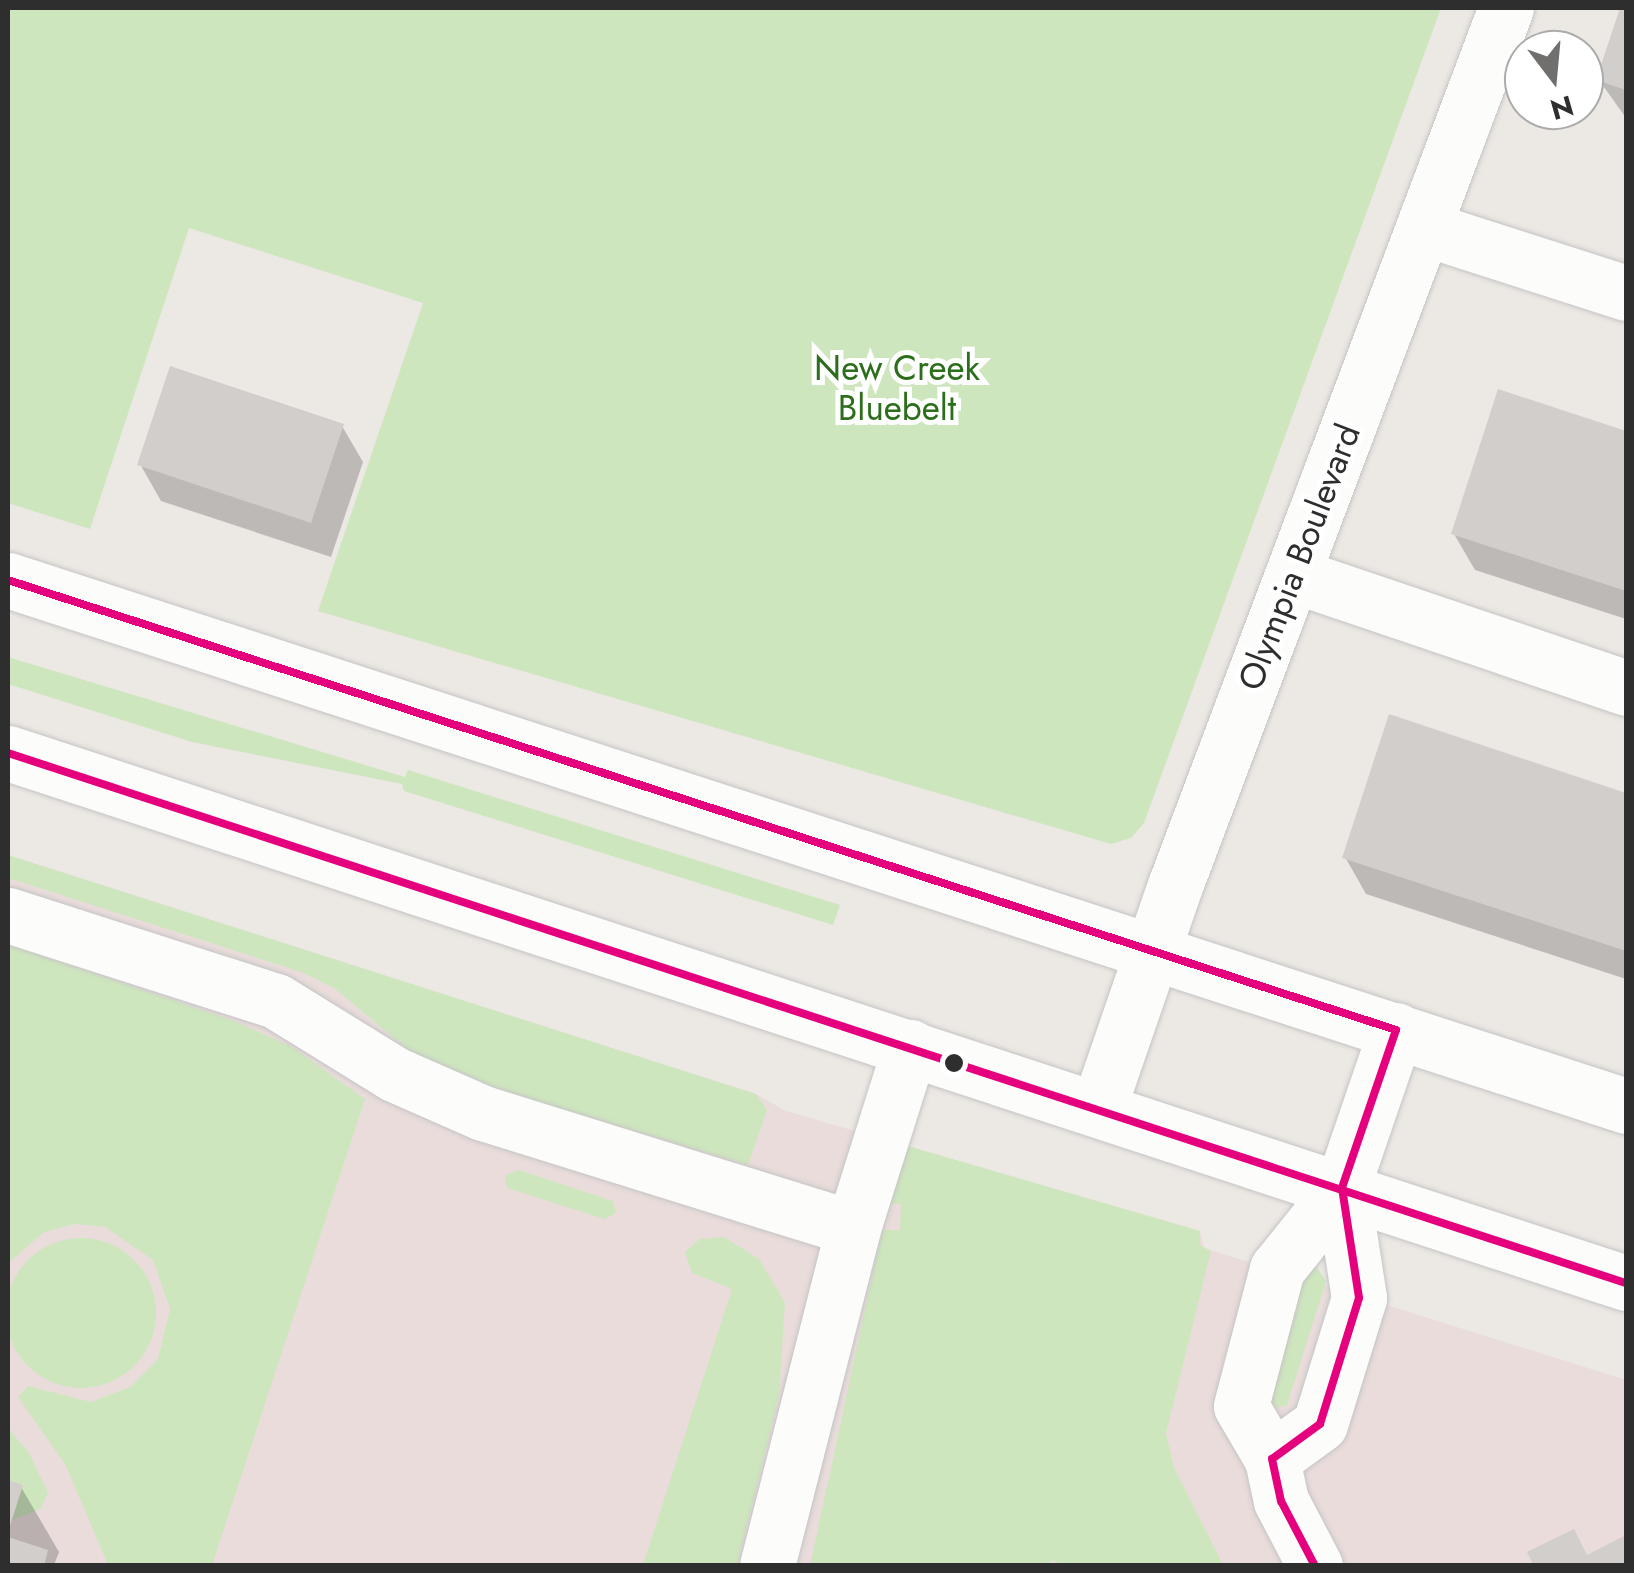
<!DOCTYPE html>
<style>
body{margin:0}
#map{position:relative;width:1634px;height:1573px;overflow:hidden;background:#ece8e4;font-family:Jost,sans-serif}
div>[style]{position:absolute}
.medical>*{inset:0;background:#e9dcdb}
.green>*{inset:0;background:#cee6be}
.round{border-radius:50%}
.shadow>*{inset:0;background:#0003}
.building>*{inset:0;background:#d1cecb}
.roads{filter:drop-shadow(0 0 2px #c5c4c5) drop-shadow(0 0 2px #c5c4c5)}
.minor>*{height:55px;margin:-27.5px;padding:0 27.5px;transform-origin:27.5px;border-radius:27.5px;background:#fcfcfb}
.bus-1>*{height:8px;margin:-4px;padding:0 4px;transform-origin:4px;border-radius:4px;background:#e5007d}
.dots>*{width:28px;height:28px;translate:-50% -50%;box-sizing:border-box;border:5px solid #fff;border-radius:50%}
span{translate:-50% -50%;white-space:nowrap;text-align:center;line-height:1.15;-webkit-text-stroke:10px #fff;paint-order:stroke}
.park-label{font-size:35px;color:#2c6e1b}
.street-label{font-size:35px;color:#2e2e2e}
.frame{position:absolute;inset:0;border:10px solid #2e2e2e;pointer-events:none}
.north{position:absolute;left:1504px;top:30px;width:100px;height:100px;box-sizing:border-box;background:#fff;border:2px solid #ababab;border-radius:50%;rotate:164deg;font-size:28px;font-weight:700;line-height:40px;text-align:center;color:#2e2e2e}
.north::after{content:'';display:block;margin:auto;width:35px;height:45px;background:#706f6e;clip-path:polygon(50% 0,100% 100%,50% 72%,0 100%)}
</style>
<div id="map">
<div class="medical">
<i style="clip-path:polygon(8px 855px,756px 1094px,786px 1111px,1200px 1231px,1204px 1248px,1626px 1380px,1626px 1565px,8px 1565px)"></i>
</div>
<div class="green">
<i style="clip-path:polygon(8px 8px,1441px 8px,1144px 823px,1131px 838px,1111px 844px,318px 611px,423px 303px,189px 228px,90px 529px,8px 503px)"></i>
<i style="clip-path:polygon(8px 657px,405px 777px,408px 770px,840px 905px,833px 925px,404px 791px,402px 784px,192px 742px,8px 684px)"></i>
<i style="clip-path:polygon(8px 855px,756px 1094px,767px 1110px,748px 1165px,456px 1077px,413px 1054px,334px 988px,304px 973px,8px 878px)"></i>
<i style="clip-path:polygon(8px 944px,237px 1022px,292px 1047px,365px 1099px,212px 1565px,108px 1565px,65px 1464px,18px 1397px,28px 1386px,91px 1402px,130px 1387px,158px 1359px,170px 1309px,153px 1260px,105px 1227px,75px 1224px,44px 1232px,8px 1263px)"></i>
<i style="clip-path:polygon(894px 1142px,1200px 1231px,1200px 1245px,1211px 1251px,1166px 1433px,1174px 1468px,1223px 1565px,1070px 1566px,1051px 1560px,1049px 1566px,810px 1566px,882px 1230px,900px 1230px,901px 1204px,886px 1204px)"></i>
<i style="clip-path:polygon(519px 1170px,613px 1201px,616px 1213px,604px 1219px,507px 1188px,505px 1175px)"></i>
<i style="clip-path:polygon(724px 1237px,759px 1259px,785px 1303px,779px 1395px,761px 1470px,737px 1565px,643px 1565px,732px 1289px,692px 1273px,685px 1252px,700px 1239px)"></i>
<i class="round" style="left:6px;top:1238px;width:150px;height:150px"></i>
<i style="clip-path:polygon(1316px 1266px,1326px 1281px,1287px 1405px,1270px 1409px,1266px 1406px,1302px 1271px)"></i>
<i style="clip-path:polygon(8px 1428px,29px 1453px,48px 1493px,40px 1509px,12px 1520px,23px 1485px,8px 1480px)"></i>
</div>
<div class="shadow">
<i style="clip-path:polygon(1622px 8px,1626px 8px,1626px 118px,1599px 80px)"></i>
<i style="clip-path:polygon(1499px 393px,1626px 433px,1626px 619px,1475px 570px,1454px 534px)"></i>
<i style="clip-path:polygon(342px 426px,363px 462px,331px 557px,161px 501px,140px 464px)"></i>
<i style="clip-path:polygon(1390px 717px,1626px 795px,1626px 979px,1366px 894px,1345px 857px)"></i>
<i style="clip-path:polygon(8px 1483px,21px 1487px,59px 1552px,54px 1565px,8px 1566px)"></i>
</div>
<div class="building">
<i style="clip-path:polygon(1620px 8px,1626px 8px,1626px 90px,1596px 80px)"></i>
<i style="clip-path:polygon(170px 366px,344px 424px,311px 523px,137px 465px)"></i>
<i style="clip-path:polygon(1498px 389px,1626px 431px,1626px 591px,1451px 534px)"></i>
<i style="clip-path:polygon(1389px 714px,1626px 793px,1626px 951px,1342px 858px)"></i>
<i style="clip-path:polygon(8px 1480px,23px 1485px,8px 1532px)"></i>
<i style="clip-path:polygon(1574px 1529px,1587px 1555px,1626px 1535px,1626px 1566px,1534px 1566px,1527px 1552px)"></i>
<i style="clip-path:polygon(8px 1537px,48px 1550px,44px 1566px,8px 1566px)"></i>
</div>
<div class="roads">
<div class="minor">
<i style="left:1424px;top:228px;width:212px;rotate:17.8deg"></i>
<i style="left:1293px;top:575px;width:352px;rotate:18.7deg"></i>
<i style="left:8px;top:580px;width:1701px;rotate:18.01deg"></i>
<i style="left:8px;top:753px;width:1703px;rotate:18.14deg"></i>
<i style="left:8px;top:915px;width:281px;rotate:17.8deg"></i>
<i style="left:276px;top:1001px;width:139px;rotate:31.7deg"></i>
<i style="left:394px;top:1074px;width:97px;rotate:23.7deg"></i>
<i style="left:483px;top:1113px;width:387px;rotate:17.3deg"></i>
<i style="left:1098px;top:1109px;width:239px;rotate:-71deg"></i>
<i style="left:1176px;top:883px;width:935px;rotate:-69.34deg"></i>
<i style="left:1272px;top:1459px;width:59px;rotate:-36.1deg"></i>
<i style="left:1320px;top:1424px;width:132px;rotate:-72.8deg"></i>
<i style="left:1359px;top:1298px;width:111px;rotate:-98.8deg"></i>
<i style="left:767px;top:1566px;width:349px;rotate:-75.7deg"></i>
<i style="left:853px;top:1228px;width:190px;rotate:-72.5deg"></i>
<i style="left:1315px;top:1566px;width:73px;rotate:-117.6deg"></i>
<i style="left:1281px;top:1501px;width:43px;rotate:-102.1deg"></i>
<i style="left:1272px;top:1459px;width:61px;rotate:-120.3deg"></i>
<i style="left:1241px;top:1406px;width:142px;rotate:-75.3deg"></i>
<i style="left:1277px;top:1269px;width:104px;rotate:-51.3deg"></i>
<i style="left:1342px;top:1188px;width:167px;rotate:-71.1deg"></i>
</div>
</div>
<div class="bus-1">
<i style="left:8px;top:580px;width:1459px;rotate:17.96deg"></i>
<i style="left:1396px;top:1030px;width:167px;rotate:108.9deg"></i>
<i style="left:1342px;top:1188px;width:111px;rotate:81.2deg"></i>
<i style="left:1359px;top:1298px;width:132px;rotate:107.2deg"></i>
<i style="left:1320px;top:1424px;width:59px;rotate:143.9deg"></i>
<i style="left:1272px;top:1459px;width:43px;rotate:77.9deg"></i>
<i style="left:1281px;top:1501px;width:73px;rotate:62.4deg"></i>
<i style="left:8px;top:753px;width:1703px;rotate:18.14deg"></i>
</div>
<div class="dots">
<i style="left:954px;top:1063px;background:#2e2e2e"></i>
</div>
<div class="park-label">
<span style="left:897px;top:388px">New Creek<br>Bluebelt</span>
</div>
<div class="street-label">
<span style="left:1299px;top:557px;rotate:-69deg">Olympia Boulevard</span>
</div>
<div class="frame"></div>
<div class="north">N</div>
</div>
